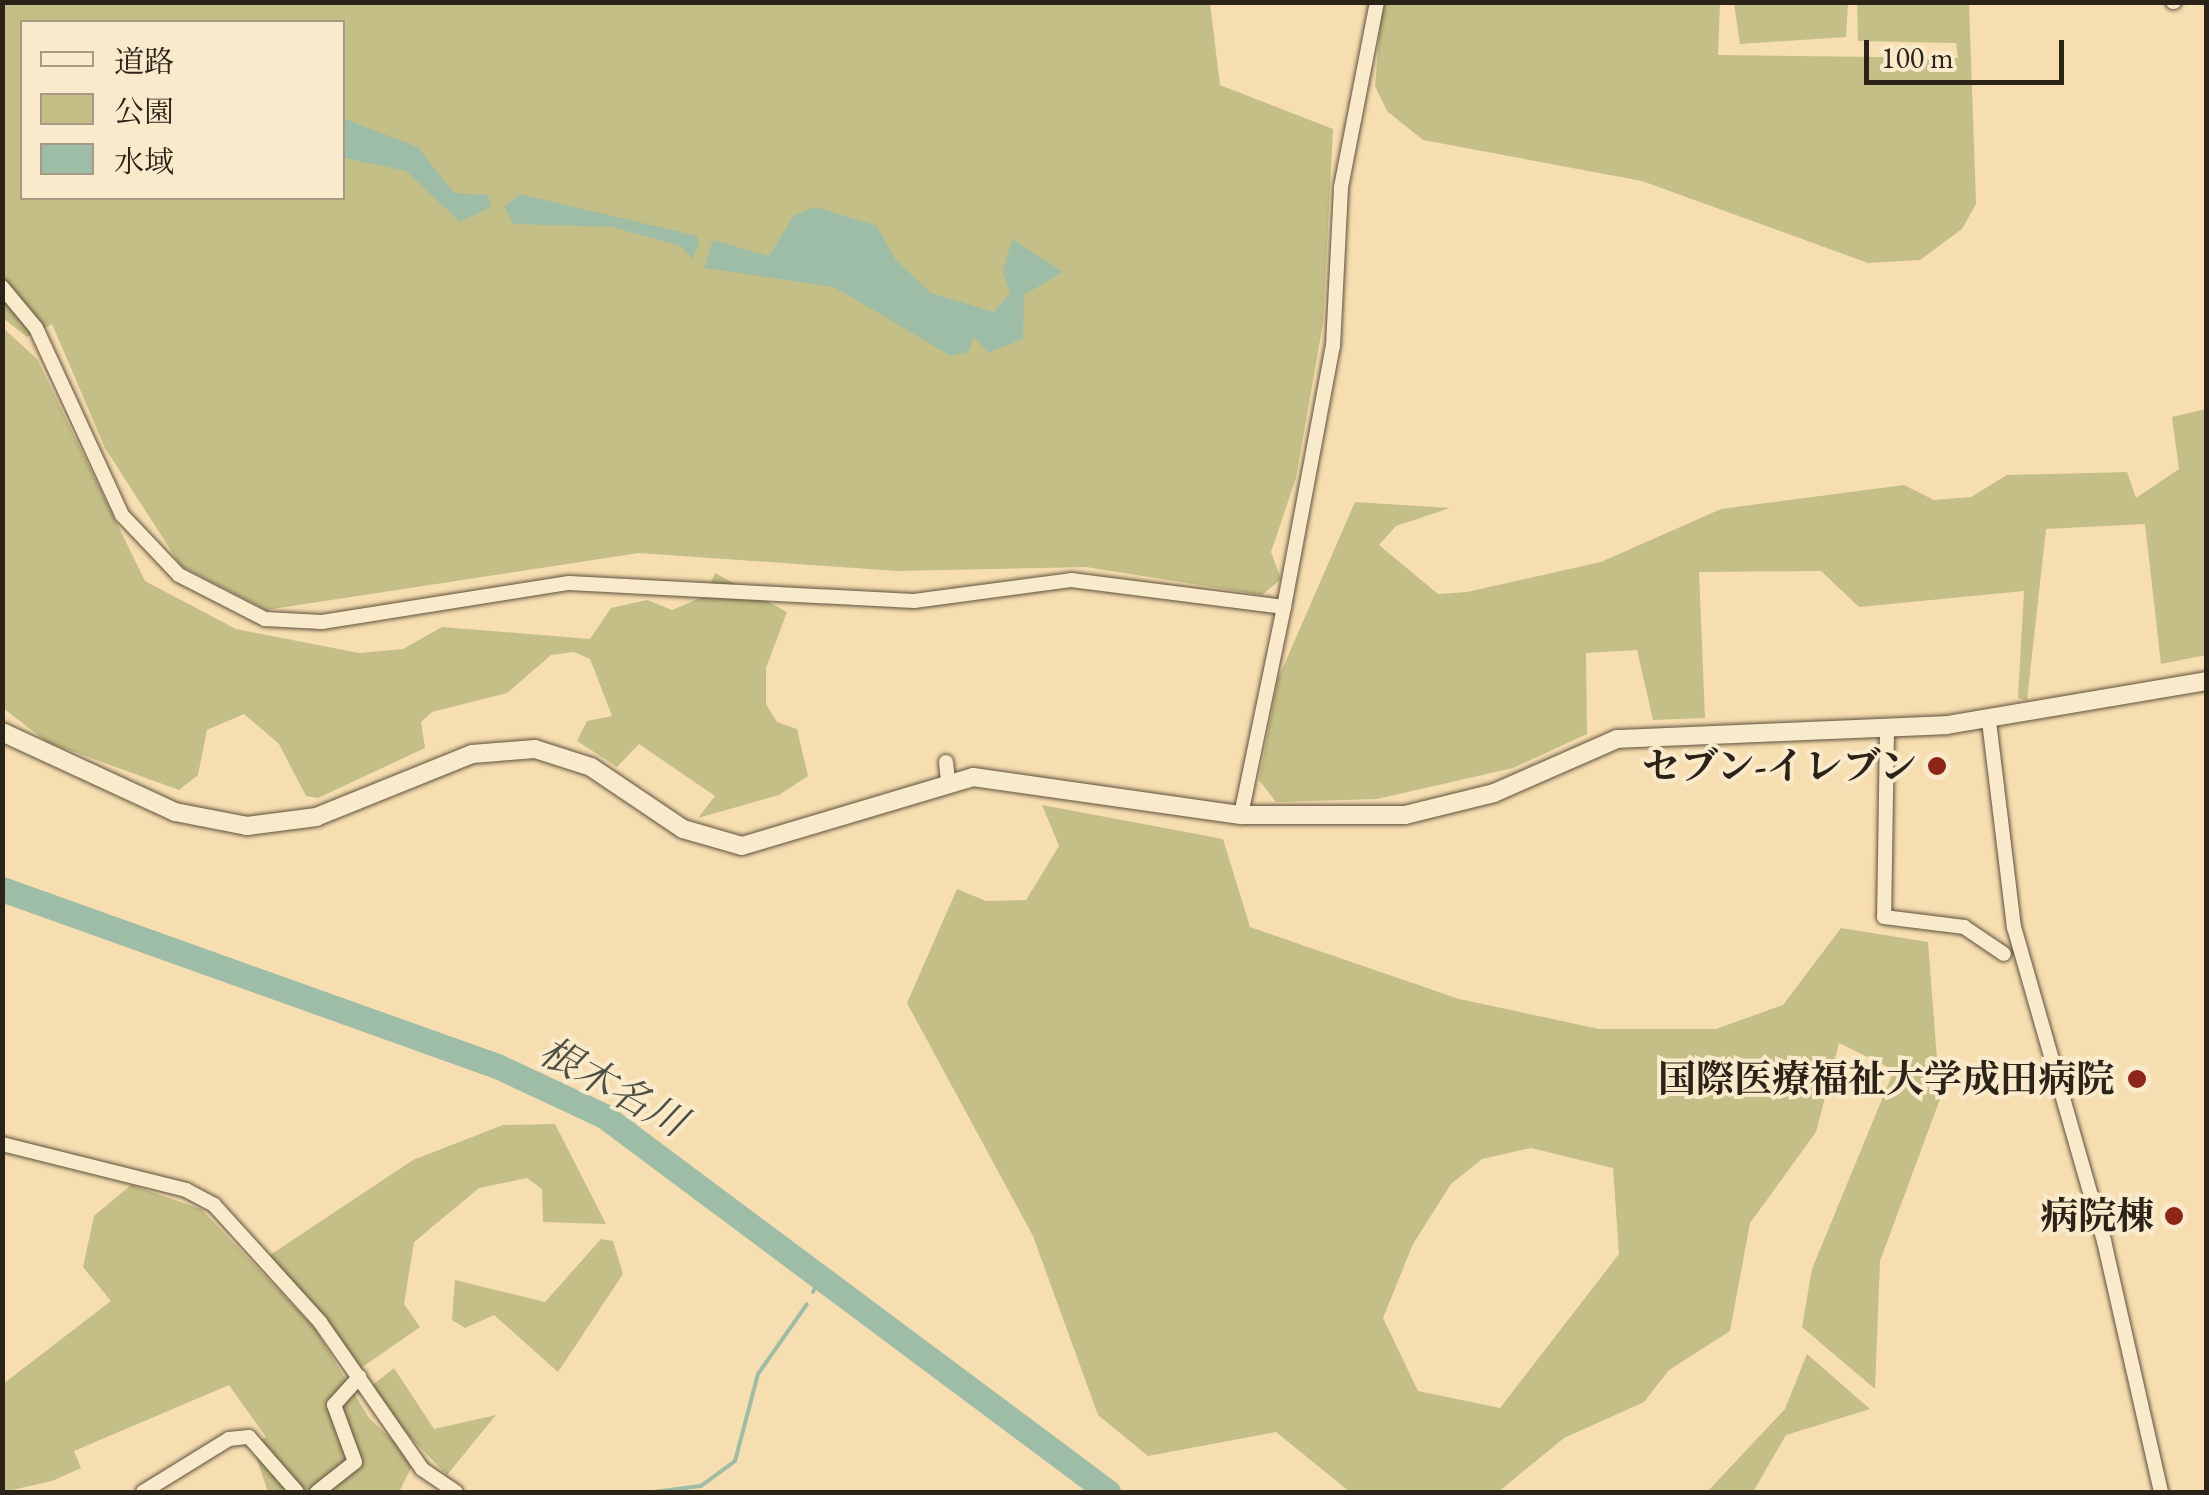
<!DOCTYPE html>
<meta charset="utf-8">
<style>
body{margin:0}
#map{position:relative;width:2209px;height:1495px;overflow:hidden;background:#f7deb0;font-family:"EB Garamond","Noto Serif JP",serif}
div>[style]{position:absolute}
.green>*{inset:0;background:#c4bf86}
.water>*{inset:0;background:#9ebda6}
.stream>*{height:4px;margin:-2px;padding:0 2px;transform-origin:2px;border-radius:2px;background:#9ebda6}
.river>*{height:25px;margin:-12.5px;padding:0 12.5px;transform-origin:12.5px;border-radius:12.5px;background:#9ebda6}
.roads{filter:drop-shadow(0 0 2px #5e513e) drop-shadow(0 0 2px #5e513e)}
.street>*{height:14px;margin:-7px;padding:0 7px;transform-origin:7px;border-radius:7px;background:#faeacc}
.secondary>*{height:18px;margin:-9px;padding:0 9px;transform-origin:9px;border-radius:9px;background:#faeacc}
.dots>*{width:28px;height:28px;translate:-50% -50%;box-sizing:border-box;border:5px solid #faeacc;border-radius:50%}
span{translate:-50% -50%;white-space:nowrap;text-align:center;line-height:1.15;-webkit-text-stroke:8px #faeacc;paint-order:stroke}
.poi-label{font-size:38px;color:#2b2218;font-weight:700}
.right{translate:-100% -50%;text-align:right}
.water-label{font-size:40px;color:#4e5043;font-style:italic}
.frame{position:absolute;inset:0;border:5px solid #2b2218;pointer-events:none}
.legend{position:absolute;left:20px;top:20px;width:325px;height:180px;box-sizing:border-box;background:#faeacc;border:2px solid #a79a84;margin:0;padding:12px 18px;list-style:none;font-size:30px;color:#2b2218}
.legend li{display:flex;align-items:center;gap:20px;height:50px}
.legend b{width:50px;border:2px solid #a79a84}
.scale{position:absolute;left:1864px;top:40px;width:200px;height:45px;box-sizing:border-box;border:5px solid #2b2218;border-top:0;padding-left:12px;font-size:30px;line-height:35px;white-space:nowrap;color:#2b2218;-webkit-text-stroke:8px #faeacc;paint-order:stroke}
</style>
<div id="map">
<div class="green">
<i style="clip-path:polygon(evenodd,2px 3px,1210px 3px,1220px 85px,1333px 129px,1323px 323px,1296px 478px,1271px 552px,1281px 579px,1262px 595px,1086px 567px,897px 571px,639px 553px,266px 610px,181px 566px,105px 448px,52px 324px,27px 337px,3px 318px,2px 3px,22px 22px,342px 22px,342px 198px,22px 198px,22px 22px)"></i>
<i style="clip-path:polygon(1382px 3px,1720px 3px,1718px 55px,1958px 58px,1956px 43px,1858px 41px,1857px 3px,1969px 3px,1976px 204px,1962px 229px,1920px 260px,1868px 263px,1642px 181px,1423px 140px,1387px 111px,1375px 86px)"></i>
<i style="clip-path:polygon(1734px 3px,1848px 3px,1846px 37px,1740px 44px)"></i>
<i style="clip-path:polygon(2px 327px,37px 359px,145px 581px,236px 629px,359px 653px,403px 649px,442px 627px,590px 639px,611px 608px,647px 600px,672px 610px,705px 596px,715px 573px,787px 612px,766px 668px,766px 704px,777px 722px,797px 729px,808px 776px,779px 795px,698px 818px,715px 796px,639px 744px,617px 767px,577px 741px,587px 721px,612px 716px,590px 659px,574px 652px,551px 655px,507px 693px,432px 712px,421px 722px,425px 748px,318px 798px,306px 796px,279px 744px,244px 714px,207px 730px,198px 775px,179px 790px,47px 742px,3px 708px)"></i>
<i style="clip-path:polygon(2206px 409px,2206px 655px,2161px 664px,2145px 524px,2046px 529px,2027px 700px,2018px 698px,2024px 591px,1859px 607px,1821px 571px,1699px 572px,1705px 718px,1653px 720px,1637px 650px,1586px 653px,1587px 734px,1513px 768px,1377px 799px,1276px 802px,1259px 780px,1278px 679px,1355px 502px,1450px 508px,1396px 526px,1379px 545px,1438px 594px,1467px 592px,1601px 562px,1721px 509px,1904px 485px,1934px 500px,1971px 497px,2007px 475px,2127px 472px,2136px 498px,2179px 469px,2172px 417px)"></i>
<i style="clip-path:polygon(evenodd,1042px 805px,1223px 839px,1250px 927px,1459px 999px,1599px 1029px,1716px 1029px,1783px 1005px,1841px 928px,1928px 942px,1940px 1099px,1880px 1261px,1875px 1389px,1802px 1327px,1812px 1269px,1894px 1070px,1839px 1043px,1816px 1132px,1750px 1223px,1730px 1331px,1669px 1370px,1644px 1402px,1564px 1438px,1498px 1492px,1350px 1492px,1276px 1432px,1148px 1456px,1098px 1415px,1033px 1236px,907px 1003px,957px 889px,986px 901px,1026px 900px,1059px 846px,1042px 805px,1531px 1148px,1613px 1168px,1619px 1254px,1500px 1408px,1418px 1391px,1383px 1318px,1413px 1244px,1451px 1184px,1482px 1159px,1531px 1148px)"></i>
<i style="clip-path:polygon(555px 1124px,606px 1224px,543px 1222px,542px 1189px,527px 1178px,479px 1188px,414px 1242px,404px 1304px,420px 1327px,361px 1368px,270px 1255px,413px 1160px,503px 1125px)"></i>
<i style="clip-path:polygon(131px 1185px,201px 1209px,314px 1327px,369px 1418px,402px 1449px,411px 1468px,399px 1492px,268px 1492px,252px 1445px,266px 1437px,229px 1385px,74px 1451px,81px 1468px,52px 1481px,3px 1492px,3px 1384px,111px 1301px,83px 1267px,94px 1216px)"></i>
<i style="clip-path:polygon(601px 1239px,613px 1241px,623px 1274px,558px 1372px,494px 1315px,465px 1328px,452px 1320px,455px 1280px,545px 1302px)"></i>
<i style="clip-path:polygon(1807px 1354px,1870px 1409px,1786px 1435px,1753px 1492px,1707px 1492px,1785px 1409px)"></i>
<i style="clip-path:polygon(394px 1368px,434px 1429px,496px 1415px,447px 1475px,378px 1404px,370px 1387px)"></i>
</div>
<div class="water">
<i style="clip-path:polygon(342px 118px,418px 147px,454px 193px,488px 195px,491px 207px,460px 222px,406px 171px,345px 158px)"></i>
<i style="clip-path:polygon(520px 194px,697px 236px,699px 244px,692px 259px,681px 246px,612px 227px,514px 224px,504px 207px)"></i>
<i style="clip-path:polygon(816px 207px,877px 226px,895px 259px,931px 293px,994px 312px,1010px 293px,1003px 272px,1012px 239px,1063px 272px,1024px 295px,1023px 339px,988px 353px,974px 337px,968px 352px,951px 356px,834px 287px,704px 268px,713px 240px,769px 256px,794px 215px)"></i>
</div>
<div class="stream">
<i style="left:813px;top:1292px;width:12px;rotate:-66deg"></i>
<i style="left:654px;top:1492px;width:47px;rotate:-7.3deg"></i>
<i style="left:701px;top:1486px;width:42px;rotate:-36.3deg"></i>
<i style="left:735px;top:1461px;width:90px;rotate:-75.2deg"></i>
<i style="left:758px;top:1374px;width:85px;rotate:-55deg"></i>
</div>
<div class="river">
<i style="left:2px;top:889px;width:526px;rotate:19.68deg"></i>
<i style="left:497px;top:1066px;width:118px;rotate:25deg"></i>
<i style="left:604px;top:1116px;width:629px;rotate:36.72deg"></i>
</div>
<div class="roads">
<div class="street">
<i style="left:2173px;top:2px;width:1px"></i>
<i style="left:2px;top:287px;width:53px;rotate:50.3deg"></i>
<i style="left:36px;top:328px;width:206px;rotate:65.3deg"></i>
<i style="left:122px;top:515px;width:83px;rotate:46.5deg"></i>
<i style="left:179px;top:575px;width:97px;rotate:27.1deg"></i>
<i style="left:265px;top:619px;width:57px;rotate:3deg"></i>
<i style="left:322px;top:622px;width:250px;rotate:-9deg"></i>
<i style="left:569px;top:583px;width:345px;rotate:3deg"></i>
<i style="left:914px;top:601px;width:158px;rotate:-7.6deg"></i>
<i style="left:1071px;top:580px;width:215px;rotate:7.2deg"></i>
<i style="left:1284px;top:607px;width:212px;rotate:101.7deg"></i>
<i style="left:1284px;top:607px;width:266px;rotate:-79.4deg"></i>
<i style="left:1333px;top:346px;width:159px;rotate:-87.1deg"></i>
<i style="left:1341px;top:187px;width:188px;rotate:-79deg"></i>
<i style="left:1989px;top:721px;width:208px;rotate:83.1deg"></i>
<i style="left:2014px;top:927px;width:327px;rotate:74deg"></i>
<i style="left:2104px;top:1241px;width:257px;rotate:77.2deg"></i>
<i style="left:1887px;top:731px;width:186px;rotate:90.9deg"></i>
<i style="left:1884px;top:917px;width:81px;rotate:7.1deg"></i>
<i style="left:1964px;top:927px;width:48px;rotate:34deg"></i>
<i style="left:946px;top:762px;width:19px;rotate:84deg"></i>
<i style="left:2px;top:1144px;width:190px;rotate:14deg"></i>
<i style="left:186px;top:1190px;width:32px;rotate:28deg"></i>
<i style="left:214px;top:1205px;width:158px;rotate:47.8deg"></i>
<i style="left:320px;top:1322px;width:179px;rotate:55.2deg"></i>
<i style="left:422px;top:1469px;width:41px;rotate:34.1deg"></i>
<i style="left:143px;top:1492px;width:101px;rotate:-31.6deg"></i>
<i style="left:229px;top:1439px;width:20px;rotate:-6deg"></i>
<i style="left:249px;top:1437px;width:73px;rotate:48.9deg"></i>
<i style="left:317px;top:1492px;width:48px;rotate:-38.3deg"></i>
<i style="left:355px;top:1462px;width:61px;rotate:-110.2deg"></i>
<i style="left:334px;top:1405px;width:38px;rotate:-48deg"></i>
</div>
<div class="secondary">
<i style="left:2px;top:732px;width:191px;rotate:24.8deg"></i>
<i style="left:175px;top:812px;width:73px;rotate:11deg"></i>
<i style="left:247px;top:826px;width:70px;rotate:-7.4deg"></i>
<i style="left:316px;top:817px;width:168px;rotate:-22deg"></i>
<i style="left:472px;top:754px;width:63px;rotate:-4.5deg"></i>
<i style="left:535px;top:749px;width:59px;rotate:17.8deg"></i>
<i style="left:591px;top:767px;width:111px;rotate:34deg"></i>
<i style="left:683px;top:829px;width:61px;rotate:16.1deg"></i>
<i style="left:742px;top:846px;width:241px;rotate:-16.6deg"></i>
<i style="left:973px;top:777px;width:271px;rotate:8.1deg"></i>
<i style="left:1241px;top:815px;width:164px"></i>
<i style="left:1405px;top:815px;width:92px;rotate:-13.9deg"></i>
<i style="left:1494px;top:793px;width:134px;rotate:-23.7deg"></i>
<i style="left:1617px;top:739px;width:330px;rotate:-2.4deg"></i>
<i style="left:1947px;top:725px;width:263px;rotate:-9.6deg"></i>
</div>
</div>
<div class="dots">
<i style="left:1937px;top:766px;background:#8f2418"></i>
<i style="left:2137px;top:1079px;background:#8f2418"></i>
<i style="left:2174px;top:1216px;background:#8f2418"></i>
</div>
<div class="poi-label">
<span class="right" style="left:1917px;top:766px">セブン-イレブン</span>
<span class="right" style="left:2114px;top:1079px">国際医療福祉大学成田病院</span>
<span class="right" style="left:2154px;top:1216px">病院棟</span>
</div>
<div class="water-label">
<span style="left:613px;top:1086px;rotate:29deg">根木名川</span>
</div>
<div class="frame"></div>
<ul class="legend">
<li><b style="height:12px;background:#faeacc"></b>道路</li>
<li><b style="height:28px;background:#c4bf86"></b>公園</li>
<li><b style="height:28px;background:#9ebda6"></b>水域</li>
</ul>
<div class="scale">100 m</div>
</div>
